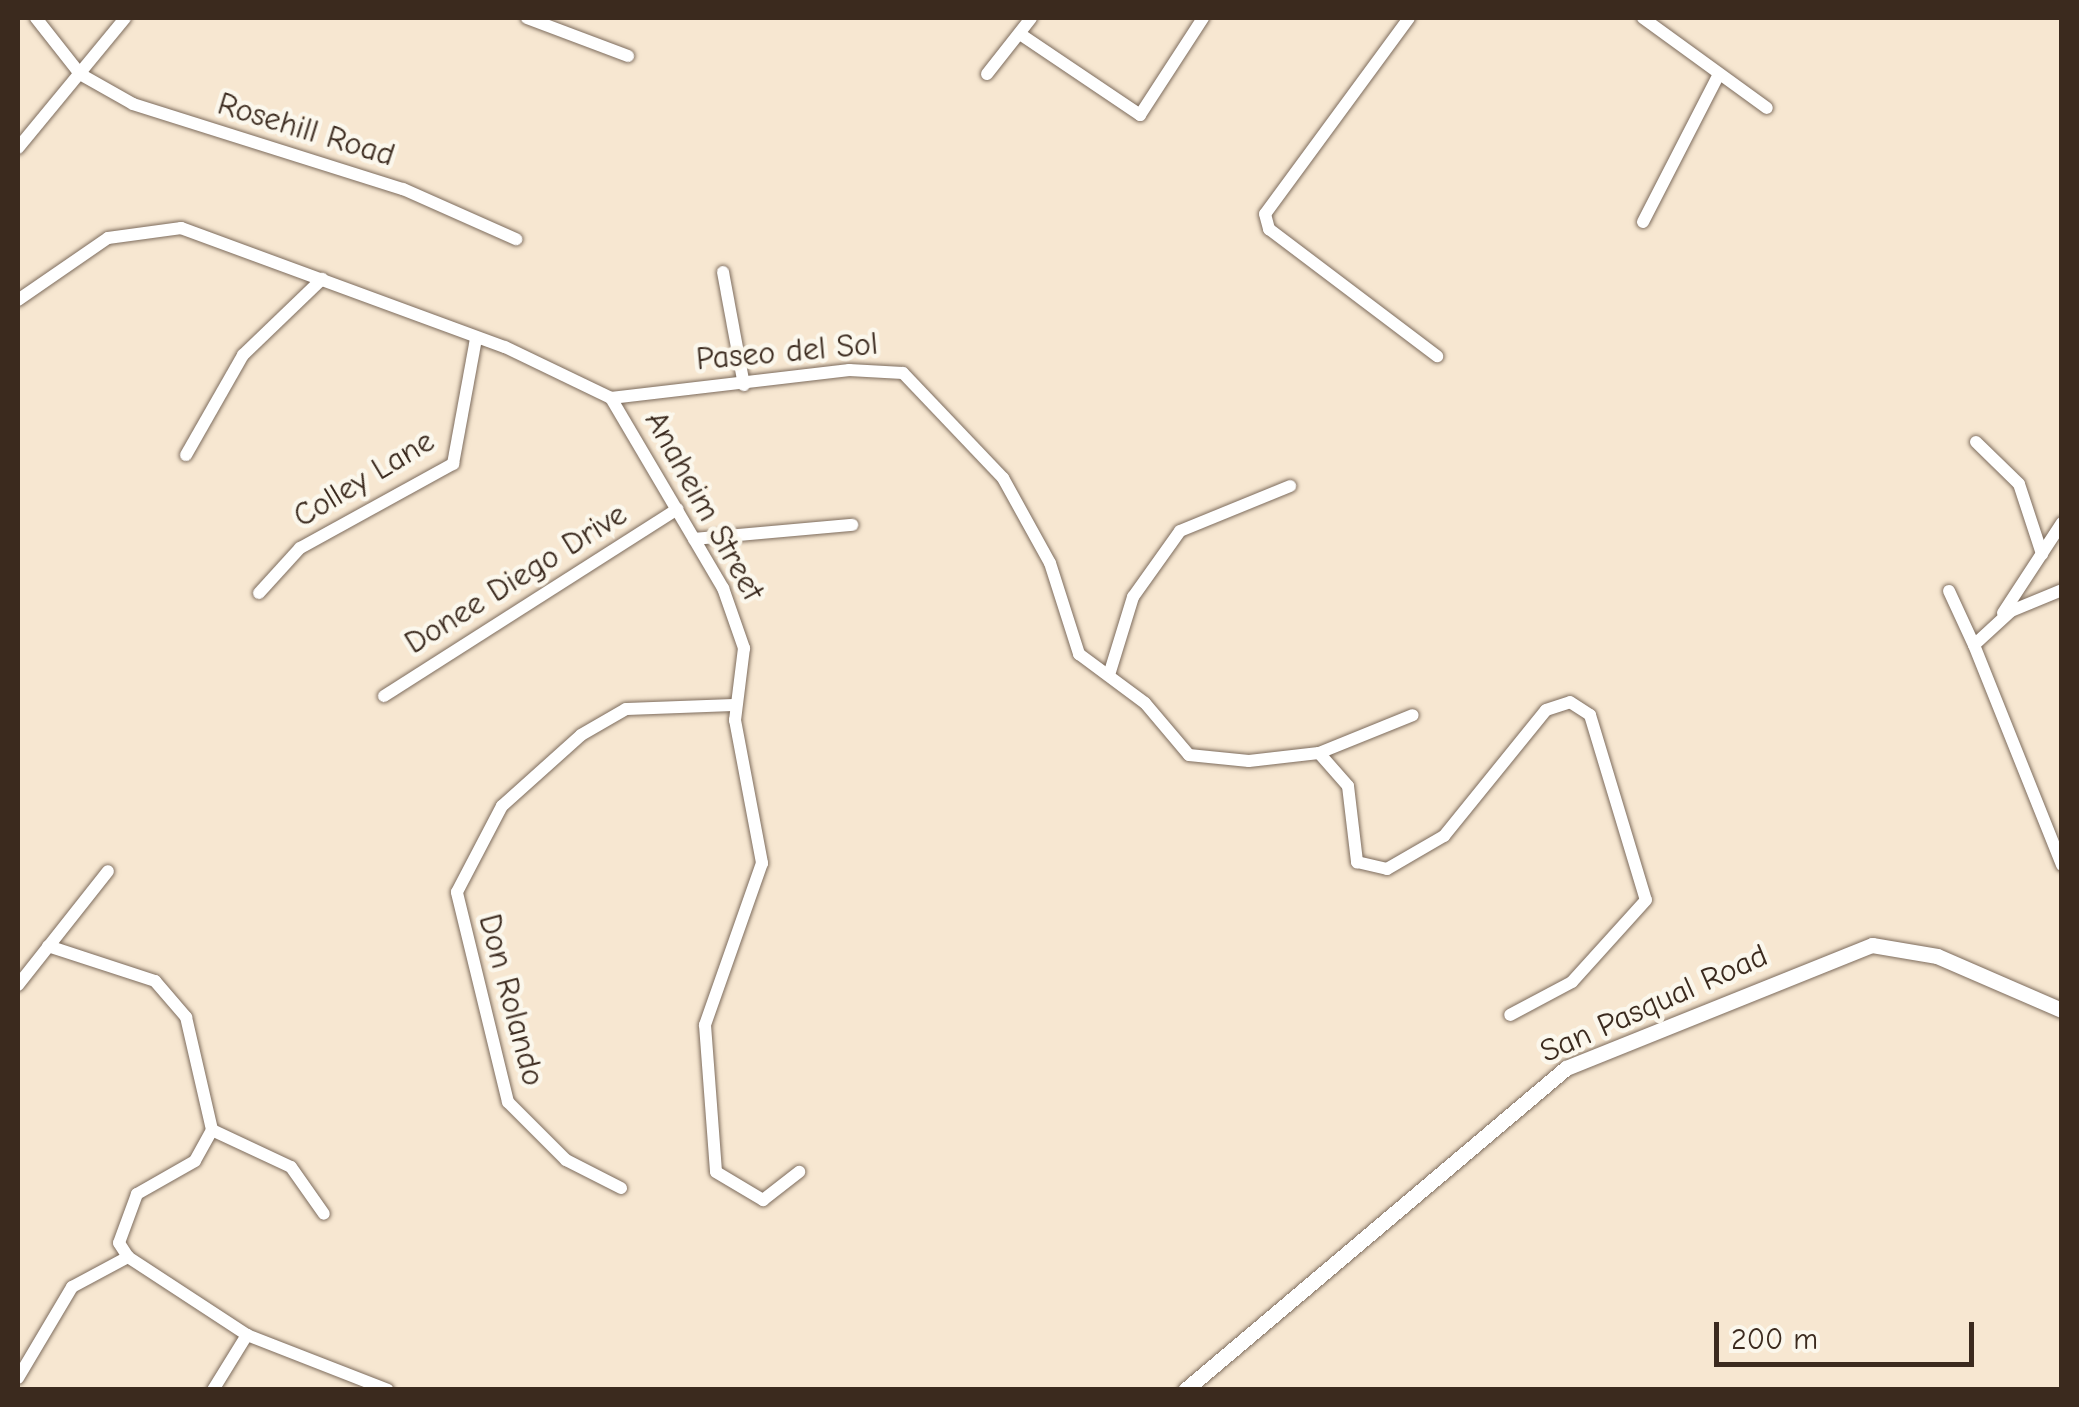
<!DOCTYPE html>
<style>
body{margin:0}
#map{position:relative;width:2079px;height:1407px;overflow:hidden;background:#f7e7d1;font-family:"Comic Neue",sans-serif}
div>[style]{position:absolute}
.roads{filter:drop-shadow(0 0 2px #7d6c5d) drop-shadow(0 0 2px #7d6c5d)}
.minor>*{height:12px;margin:-6px;padding:0 6px;transform-origin:6px;border-radius:6px;background:#fff}
.major>*{height:15px;margin:-7.5px;padding:0 7.5px;transform-origin:7.5px;border-radius:7.5px;background:#fff}
span{translate:-50% -50%;white-space:nowrap;text-align:center;line-height:1.15;-webkit-text-stroke:9px #fbf7ec;paint-order:stroke}
.street-label{font-size:32px;color:#3b2a1e}
.frame{position:absolute;inset:0;border:20px solid #3b2a1e;pointer-events:none}
.scale{position:absolute;left:1714px;top:1322px;width:260px;height:45px;box-sizing:border-box;border:5px solid #3b2a1e;border-top:0;padding-left:12px;font-size:30px;line-height:35px;white-space:nowrap;color:#3b2a1e;-webkit-text-stroke:8px #fbf7ec;paint-order:stroke}
</style>
<div id="map">
<div class="roads">
<div class="minor">
<i style="left:36px;top:18px;width:71px;rotate:51.8deg"></i>
<i style="left:80px;top:74px;width:61px;rotate:29.5deg"></i>
<i style="left:133px;top:104px;width:283px;rotate:17.5deg"></i>
<i style="left:403px;top:189px;width:124px;rotate:23.9deg"></i>
<i style="left:527px;top:18px;width:108px;rotate:20.6deg"></i>
<i style="left:1409px;top:18px;width:243px;rotate:126.3deg"></i>
<i style="left:1265px;top:214px;width:16px;rotate:75deg"></i>
<i style="left:1269px;top:229px;width:211px;rotate:37.1deg"></i>
<i style="left:1643px;top:18px;width:153px;rotate:36deg"></i>
<i style="left:1020px;top:34px;width:145px;rotate:34deg"></i>
<i style="left:1140px;top:115px;width:116px;rotate:-57deg"></i>
<i style="left:987px;top:74px;width:71px;rotate:-51.8deg"></i>
<i style="left:18px;top:148px;width:168px;rotate:-50.5deg"></i>
<i style="left:1643px;top:222px;width:166px;rotate:-62.8deg"></i>
<i style="left:723px;top:272px;width:115px;rotate:79.5deg"></i>
<i style="left:18px;top:300px;width:109px;rotate:-34.6deg"></i>
<i style="left:108px;top:238px;width:74px;rotate:-7.8deg"></i>
<i style="left:181px;top:228px;width:345px;rotate:20.2deg"></i>
<i style="left:505px;top:347px;width:118px;rotate:25.7deg"></i>
<i style="left:611px;top:398px;width:221px;rotate:59.5deg"></i>
<i style="left:723px;top:588px;width:64px;rotate:70.7deg"></i>
<i style="left:744px;top:648px;width:73px;rotate:97.1deg"></i>
<i style="left:735px;top:720px;width:146px;rotate:79.3deg"></i>
<i style="left:762px;top:863px;width:172px;rotate:109.4deg"></i>
<i style="left:705px;top:1025px;width:147px;rotate:85.7deg"></i>
<i style="left:716px;top:1172px;width:55px;rotate:30.8deg"></i>
<i style="left:763px;top:1200px;width:46px;rotate:-37.9deg"></i>
<i style="left:611px;top:398px;width:240px;rotate:-6.7deg"></i>
<i style="left:849px;top:370px;width:54px;rotate:3.2deg"></i>
<i style="left:903px;top:373px;width:145px;rotate:46.4deg"></i>
<i style="left:1003px;top:478px;width:97px;rotate:61.1deg"></i>
<i style="left:1050px;top:563px;width:96px;rotate:72.3deg"></i>
<i style="left:1079px;top:654px;width:82px;rotate:36.6deg"></i>
<i style="left:1145px;top:703px;width:68px;rotate:49.8deg"></i>
<i style="left:1189px;top:755px;width:60px;rotate:5.7deg"></i>
<i style="left:1249px;top:761px;width:70px;rotate:-6.5deg"></i>
<i style="left:1319px;top:753px;width:101px;rotate:-22deg"></i>
<i style="left:1976px;top:442px;width:60px;rotate:44.3deg"></i>
<i style="left:2019px;top:484px;width:74px;rotate:71.8deg"></i>
<i style="left:186px;top:455px;width:115px;rotate:-60.3deg"></i>
<i style="left:243px;top:355px;width:110px;rotate:-43.9deg"></i>
<i style="left:694px;top:539px;width:159px;rotate:-5.1deg"></i>
<i style="left:2062px;top:590px;width:55px;rotate:157.6deg"></i>
<i style="left:2011px;top:611px;width:50px;rotate:137.4deg"></i>
<i style="left:1974px;top:645px;width:237px;rotate:68.2deg"></i>
<i style="left:1949px;top:591px;width:60px;rotate:65.2deg"></i>
<i style="left:259px;top:593px;width:61px;rotate:-47.7deg"></i>
<i style="left:300px;top:548px;width:175px;rotate:-28.8deg"></i>
<i style="left:453px;top:464px;width:127px;rotate:-79.6deg"></i>
<i style="left:2003px;top:613px;width:108px;rotate:-56.8deg"></i>
<i style="left:1109px;top:675px;width:82px;rotate:-72.9deg"></i>
<i style="left:1133px;top:597px;width:81px;rotate:-54.5deg"></i>
<i style="left:1180px;top:531px;width:119px;rotate:-22.2deg"></i>
<i style="left:384px;top:696px;width:348px;rotate:-32.5deg"></i>
<i style="left:1319px;top:753px;width:44px;rotate:48.7deg"></i>
<i style="left:1348px;top:786px;width:77px;rotate:83.2deg"></i>
<i style="left:1357px;top:862px;width:31px;rotate:13deg"></i>
<i style="left:1387px;top:869px;width:66px;rotate:-30.1deg"></i>
<i style="left:1444px;top:836px;width:162px;rotate:-51deg"></i>
<i style="left:1546px;top:710px;width:25px;rotate:-18deg"></i>
<i style="left:1570px;top:702px;width:24px;rotate:33deg"></i>
<i style="left:1590px;top:715px;width:193px;rotate:73.2deg"></i>
<i style="left:1646px;top:900px;width:110px;rotate:132.1deg"></i>
<i style="left:1572px;top:982px;width:70px;rotate:152deg"></i>
<i style="left:48px;top:946px;width:113px;rotate:18.1deg"></i>
<i style="left:155px;top:981px;width:48px;rotate:49.3deg"></i>
<i style="left:186px;top:1017px;width:116px;rotate:77deg"></i>
<i style="left:212px;top:1130px;width:35px;rotate:119deg"></i>
<i style="left:195px;top:1161px;width:67px;rotate:150.4deg"></i>
<i style="left:137px;top:1194px;width:52px;rotate:110.2deg"></i>
<i style="left:119px;top:1243px;width:17px;rotate:57deg"></i>
<i style="left:128px;top:1257px;width:142px;rotate:33.2deg"></i>
<i style="left:247px;top:1335px;width:151px;rotate:21.3deg"></i>
<i style="left:18px;top:985px;width:145px;rotate:-51.7deg"></i>
<i style="left:212px;top:1130px;width:87px;rotate:25.1deg"></i>
<i style="left:291px;top:1167px;width:57px;rotate:54.9deg"></i>
<i style="left:621px;top:1188px;width:62px;rotate:-153deg"></i>
<i style="left:566px;top:1160px;width:82px;rotate:-135deg"></i>
<i style="left:508px;top:1102px;width:216px;rotate:-103.7deg"></i>
<i style="left:457px;top:892px;width:97px;rotate:-62.4deg"></i>
<i style="left:502px;top:806px;width:106px;rotate:-41.9deg"></i>
<i style="left:581px;top:735px;width:52px;rotate:-30deg"></i>
<i style="left:626px;top:709px;width:108px;rotate:-2.1deg"></i>
<i style="left:18px;top:1378px;width:106px;rotate:-59.3deg"></i>
<i style="left:72px;top:1287px;width:64px;rotate:-28.2deg"></i>
<i style="left:213px;top:1390px;width:65px;rotate:-58.3deg"></i>
</div>
<div class="major">
<i style="left:1185px;top:1390px;width:499px;rotate:-40.2deg"></i>
<i style="left:1566px;top:1068px;width:330px;rotate:-21.9deg"></i>
<i style="left:1872px;top:945px;width:66px;rotate:9.6deg"></i>
<i style="left:1937px;top:956px;width:136px;rotate:23.4deg"></i>
</div>
</div>
<div class="street-label">
<span style="left:306px;top:130px;rotate:17deg">Rosehill Road</span>
<span style="left:787px;top:352px;rotate:-5deg">Paseo del Sol</span>
<span style="left:364px;top:479px;rotate:-31deg">Colley Lane</span>
<span style="left:704px;top:506px;rotate:61deg">Anaheim Street</span>
<span style="left:516px;top:579px;rotate:-32deg">Donee Diego Drive</span>
<span style="left:511px;top:1000px;rotate:75deg">Don Rolando</span>
<span style="left:1654px;top:1004px;rotate:-24deg">San Pasqual Road</span>
</div>
<div class="frame"></div>
<div class="scale">200 m</div>
</div>
